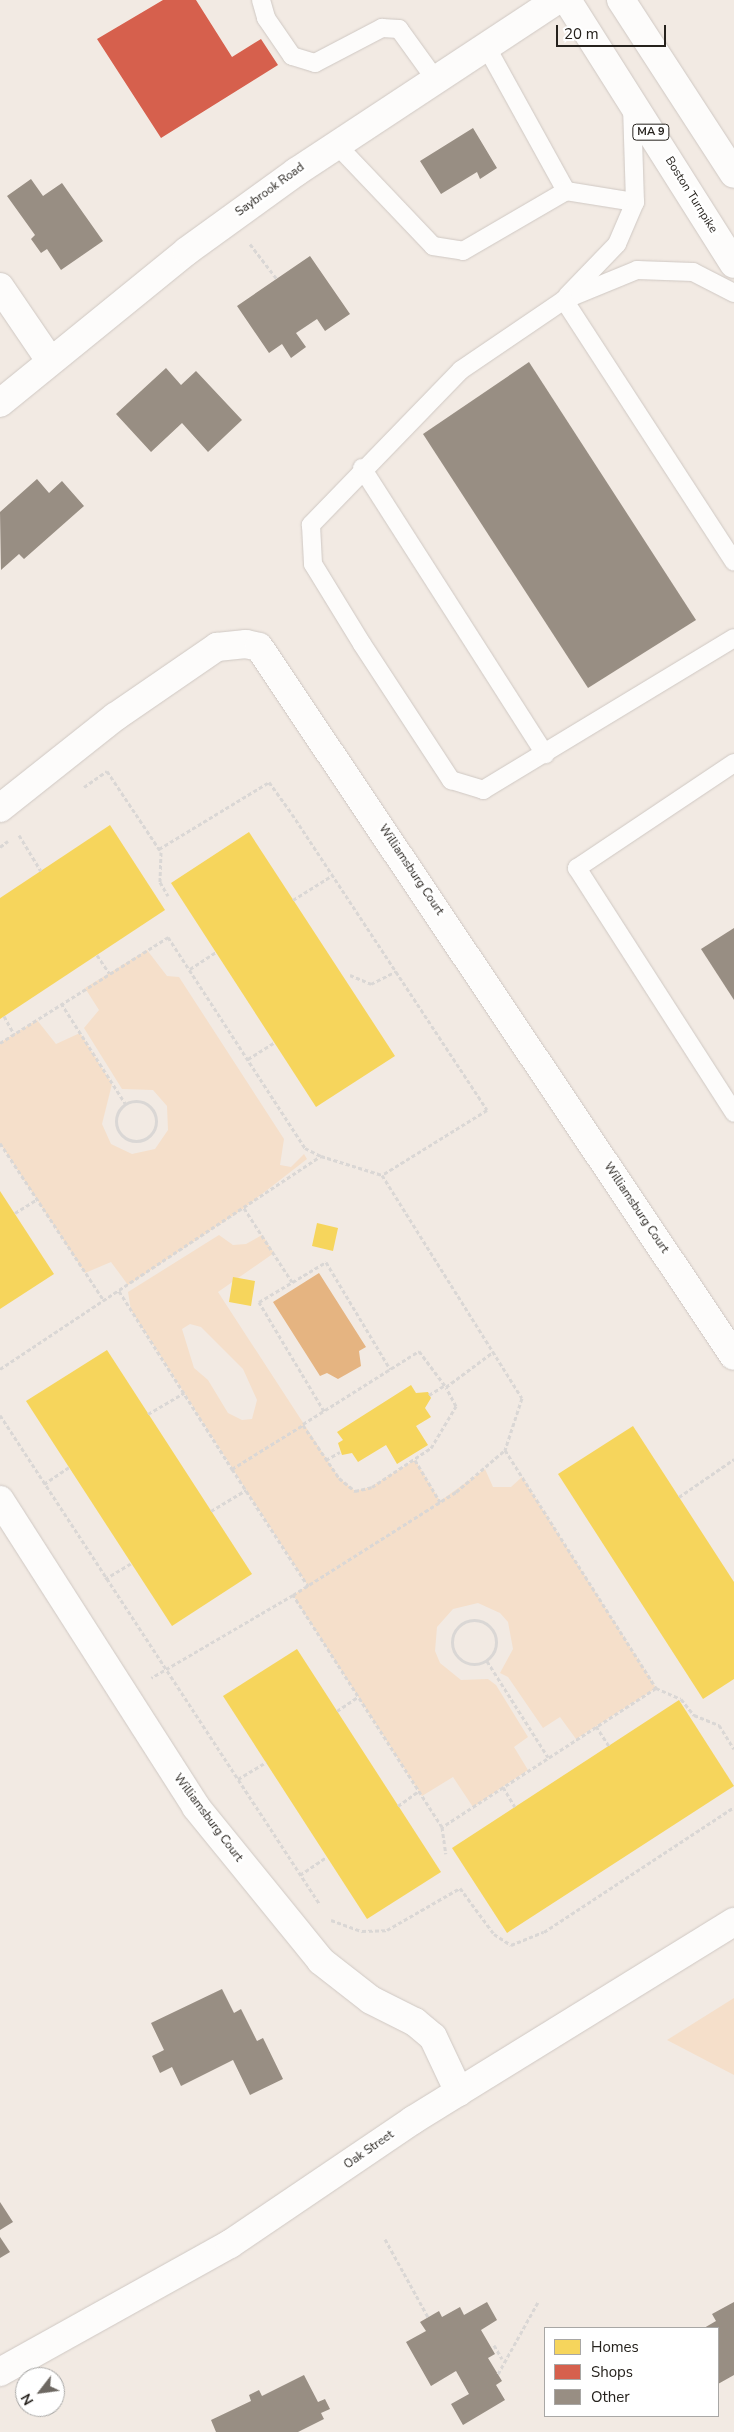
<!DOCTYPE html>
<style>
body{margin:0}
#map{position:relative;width:734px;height:2432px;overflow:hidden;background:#f2eae3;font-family:"Nunito Sans",sans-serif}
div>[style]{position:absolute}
.green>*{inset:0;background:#f5dfca}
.water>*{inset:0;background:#e5b481}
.homes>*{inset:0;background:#f6d55c}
.shops>*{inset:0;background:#d6604d}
.building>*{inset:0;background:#988e83}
.path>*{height:3px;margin-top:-1.5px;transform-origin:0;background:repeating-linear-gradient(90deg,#dad7d5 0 4px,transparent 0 6.5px)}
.path>.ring{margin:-1.5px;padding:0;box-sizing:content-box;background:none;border:3px solid #dad7d5;border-radius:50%}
.roads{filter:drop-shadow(0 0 1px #cfc8c3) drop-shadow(0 0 1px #cfc8c3)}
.lane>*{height:18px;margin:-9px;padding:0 9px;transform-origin:9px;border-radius:9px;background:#fdfcfb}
.street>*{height:28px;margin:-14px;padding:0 14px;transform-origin:14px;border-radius:14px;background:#fdfcfb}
.secondary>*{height:28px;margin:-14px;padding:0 14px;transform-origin:14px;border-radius:14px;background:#fdfcfb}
.highway>*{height:28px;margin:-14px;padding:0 14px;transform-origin:14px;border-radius:14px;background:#fdfcfb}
span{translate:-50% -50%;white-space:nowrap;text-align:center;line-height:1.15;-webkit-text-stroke:5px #fff;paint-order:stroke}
.shield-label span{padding:1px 4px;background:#fff;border:1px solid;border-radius:4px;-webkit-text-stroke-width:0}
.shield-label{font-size:11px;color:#26221d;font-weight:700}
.street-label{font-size:12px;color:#26221d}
.legend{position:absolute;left:544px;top:2327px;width:175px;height:90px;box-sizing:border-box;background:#fff;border:1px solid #a8a7a5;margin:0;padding:6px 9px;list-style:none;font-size:15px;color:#26221d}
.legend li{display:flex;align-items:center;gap:10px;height:25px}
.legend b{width:25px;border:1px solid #a8a7a5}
.north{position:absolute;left:15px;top:2367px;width:50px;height:50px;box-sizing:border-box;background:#fff;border:1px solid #a8a7a5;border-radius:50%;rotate:240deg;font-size:14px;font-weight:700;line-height:20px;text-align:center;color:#26221d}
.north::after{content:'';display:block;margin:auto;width:18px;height:22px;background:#6d6862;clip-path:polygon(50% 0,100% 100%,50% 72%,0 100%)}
.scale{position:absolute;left:556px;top:25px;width:110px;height:22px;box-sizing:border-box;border:2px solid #26221d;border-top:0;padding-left:6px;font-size:15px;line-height:18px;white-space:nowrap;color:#26221d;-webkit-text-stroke:4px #fff;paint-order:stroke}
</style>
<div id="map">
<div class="green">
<i style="clip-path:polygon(147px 950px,167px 976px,179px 977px,284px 1139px,280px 1165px,291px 1167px,304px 1154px,307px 1159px,244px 1208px,128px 1285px,111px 1262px,85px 1273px,0 1143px,0 1043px,37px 1020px,56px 1044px,80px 1033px,112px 1084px,102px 1124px,111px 1144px,132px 1154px,155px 1149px,168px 1130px,167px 1106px,153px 1090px,122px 1089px,84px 1028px,99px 1010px,85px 988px)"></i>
<i style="clip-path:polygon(evenodd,219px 1235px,233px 1245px,246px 1244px,262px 1235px,274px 1253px,218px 1292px,339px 1478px,355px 1491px,371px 1487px,415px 1460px,440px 1501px,485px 1469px,493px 1487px,511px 1487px,522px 1477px,656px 1688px,576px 1739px,560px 1717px,543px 1728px,508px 1677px,500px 1673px,513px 1649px,508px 1622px,500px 1613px,478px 1603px,453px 1609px,437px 1627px,435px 1651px,440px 1663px,461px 1680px,488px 1679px,496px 1685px,528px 1737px,514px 1747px,528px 1770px,473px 1807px,453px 1777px,422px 1796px,293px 1595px,308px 1586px,131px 1310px,128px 1292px,219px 1235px,190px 1324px,201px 1327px,243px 1369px,257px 1400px,252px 1419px,242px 1420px,228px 1413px,208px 1380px,194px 1368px,182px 1329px,190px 1324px)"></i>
<i style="clip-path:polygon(734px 1998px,734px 2075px,667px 2040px)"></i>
</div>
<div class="water">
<i style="clip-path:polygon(319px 1273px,366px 1347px,359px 1351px,361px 1366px,338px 1379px,327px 1373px,320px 1376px,273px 1302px)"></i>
</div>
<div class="homes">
<i style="clip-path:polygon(110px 825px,165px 910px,0 1019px,0 898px)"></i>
<i style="clip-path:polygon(249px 832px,395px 1056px,316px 1107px,171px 883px)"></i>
<i style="clip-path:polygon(0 1191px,54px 1274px,0 1309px)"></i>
<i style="clip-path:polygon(317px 1223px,338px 1228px,333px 1251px,312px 1246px)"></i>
<i style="clip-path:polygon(233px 1277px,255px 1281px,251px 1306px,229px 1302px)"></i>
<i style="clip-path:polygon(107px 1350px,252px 1574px,172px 1626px,26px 1401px)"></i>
<i style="clip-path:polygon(411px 1385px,416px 1393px,428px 1392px,431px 1398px,425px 1408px,431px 1417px,416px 1426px,428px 1445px,397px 1464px,386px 1445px,358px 1462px,352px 1453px,342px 1455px,338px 1443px,343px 1440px,337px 1432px)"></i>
<i style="clip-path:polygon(633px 1426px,734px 1582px,734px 1679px,703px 1699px,558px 1474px)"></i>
<i style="clip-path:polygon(297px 1649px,441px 1872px,367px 1919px,223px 1696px)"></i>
<i style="clip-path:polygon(679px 1700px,734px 1786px,507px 1933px,452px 1848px)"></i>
</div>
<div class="shops">
<i style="clip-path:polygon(163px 0,196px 0,232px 57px,261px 39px,278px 65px,161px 138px,97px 39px)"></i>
</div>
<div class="building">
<i style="clip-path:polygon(473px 128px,497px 168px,480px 179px,477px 172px,441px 194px,420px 161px)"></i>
<i style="clip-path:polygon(31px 179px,43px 196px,62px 183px,103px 241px,61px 270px,47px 249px,41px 253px,31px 239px,35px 235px,7px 196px)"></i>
<i style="clip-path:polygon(310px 256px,350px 314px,325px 331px,317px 319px,296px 333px,306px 347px,291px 358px,282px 344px,269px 353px,237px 306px)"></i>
<i style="clip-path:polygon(529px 362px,696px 620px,588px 688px,423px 434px)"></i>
<i style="clip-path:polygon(166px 368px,181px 385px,196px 371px,242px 420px,208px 452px,182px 423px,151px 452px,116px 414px)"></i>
<i style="clip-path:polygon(37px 479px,49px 493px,62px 481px,84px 506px,24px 559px,19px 554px,1px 570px,0 512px)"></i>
<i style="clip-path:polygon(734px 928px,734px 1000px,701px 949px)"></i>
<i style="clip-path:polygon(222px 1989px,234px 2013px,241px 2009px,257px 2041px,263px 2038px,283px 2079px,250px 2095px,233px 2060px,181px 2086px,172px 2067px,160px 2073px,152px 2056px,164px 2050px,151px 2023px)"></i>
<i style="clip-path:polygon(0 2202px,13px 2222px,0 2230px)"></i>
<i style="clip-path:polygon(0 2237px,10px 2252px,0 2258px)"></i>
<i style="clip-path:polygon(487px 2302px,497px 2320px,481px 2330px,495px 2354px,488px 2358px,502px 2381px,496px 2385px,505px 2400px,463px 2425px,451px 2404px,469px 2394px,456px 2371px,431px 2386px,406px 2342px,426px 2331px,420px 2322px,439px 2311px,442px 2317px,460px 2307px,464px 2315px)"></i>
<i style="clip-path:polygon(734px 2302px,734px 2375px,718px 2384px,718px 2328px,704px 2328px,716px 2321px,712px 2314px)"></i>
<i style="clip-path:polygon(304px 2375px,318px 2402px,325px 2399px,330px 2409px,321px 2413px,324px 2419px,298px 2432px,216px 2432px,211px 2420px,251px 2401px,249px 2395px,259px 2390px,262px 2396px)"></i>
</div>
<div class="path">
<i style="left:250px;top:244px;width:44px;rotate:52.4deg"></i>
<i style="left:84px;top:787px;width:28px;rotate:-35deg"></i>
<i style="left:107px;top:771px;width:97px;rotate:56.3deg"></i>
<i style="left:161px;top:852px;width:30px;rotate:92deg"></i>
<i style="left:160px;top:882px;width:16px;rotate:60deg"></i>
<i style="left:19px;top:835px;width:42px;rotate:58.6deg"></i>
<i style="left:0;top:847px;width:10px;rotate:-37deg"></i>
<i style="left:159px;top:849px;width:129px;rotate:-31.3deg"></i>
<i style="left:269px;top:782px;width:39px;rotate:54deg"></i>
<i style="left:292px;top:814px;width:354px;rotate:56.6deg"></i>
<i style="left:487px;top:1110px;width:123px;rotate:148.2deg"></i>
<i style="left:293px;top:900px;width:47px;rotate:-32deg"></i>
<i style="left:97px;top:955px;width:22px;rotate:56deg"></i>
<i style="left:190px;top:969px;width:31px;rotate:-33deg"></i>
<i style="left:350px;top:975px;width:23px;rotate:23deg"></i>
<i style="left:371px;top:984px;width:28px;rotate:-27deg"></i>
<i style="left:61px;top:1003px;width:119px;rotate:57.4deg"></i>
<i style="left:4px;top:1016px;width:21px;rotate:61deg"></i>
<i style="left:0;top:1043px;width:199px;rotate:-32.2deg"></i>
<i style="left:168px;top:937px;width:252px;rotate:57deg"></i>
<i style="left:305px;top:1148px;width:18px;rotate:27deg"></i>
<i style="left:248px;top:1059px;width:32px;rotate:-32deg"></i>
<i class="ring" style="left:116px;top:1101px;width:37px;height:37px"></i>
<i style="left:0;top:1143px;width:189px;rotate:56.6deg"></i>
<i style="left:244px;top:1208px;width:88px;rotate:57deg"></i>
<i style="left:15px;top:1213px;width:26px;rotate:-32deg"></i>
<i style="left:119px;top:1291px;width:211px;rotate:57.6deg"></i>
<i style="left:232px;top:1469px;width:84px;rotate:-31.8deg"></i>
<i style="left:303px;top:1425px;width:64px;rotate:55.8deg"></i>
<i style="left:339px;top:1478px;width:21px;rotate:39deg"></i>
<i style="left:355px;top:1491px;width:17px;rotate:-13deg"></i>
<i style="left:372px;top:1487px;width:71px;rotate:-33.5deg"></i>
<i style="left:431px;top:1448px;width:49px;rotate:-59.2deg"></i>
<i style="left:456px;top:1406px;width:21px;rotate:-118deg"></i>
<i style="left:446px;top:1387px;width:59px;rotate:-36.7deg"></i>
<i style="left:0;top:1369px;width:385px;rotate:-33.6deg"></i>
<i style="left:321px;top:1156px;width:64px;rotate:17.3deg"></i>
<i style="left:382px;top:1175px;width:263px;rotate:57.9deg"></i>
<i style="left:522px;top:1398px;width:55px;rotate:108.1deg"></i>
<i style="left:505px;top:1450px;width:282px;rotate:57.6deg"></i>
<i style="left:656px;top:1688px;width:255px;rotate:147deg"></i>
<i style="left:442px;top:1827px;width:276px;rotate:-122.7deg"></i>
<i style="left:293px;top:1595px;width:164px;rotate:149.7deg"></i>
<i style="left:429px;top:1395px;width:19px;rotate:-32deg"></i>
<i style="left:324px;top:1411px;width:127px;rotate:-120.8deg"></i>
<i style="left:259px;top:1302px;width:78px;rotate:-30.8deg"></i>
<i style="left:326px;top:1262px;width:125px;rotate:59.1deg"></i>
<i style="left:148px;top:1414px;width:42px;rotate:-30.3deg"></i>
<i style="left:0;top:1415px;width:583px;rotate:56.83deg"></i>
<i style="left:303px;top:1424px;width:137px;rotate:-32.2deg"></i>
<i style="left:419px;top:1351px;width:45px;rotate:53.1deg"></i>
<i style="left:326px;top:1460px;width:16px;rotate:-30deg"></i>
<i style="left:415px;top:1460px;width:49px;rotate:59.2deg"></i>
<i style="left:232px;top:1469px;width:140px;rotate:57deg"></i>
<i style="left:44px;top:1484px;width:30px;rotate:-34deg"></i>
<i style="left:679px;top:1497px;width:67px;rotate:-34.6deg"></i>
<i style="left:211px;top:1511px;width:41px;rotate:-31deg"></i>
<i style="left:105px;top:1579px;width:31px;rotate:-31deg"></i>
<i style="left:293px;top:1595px;width:193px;rotate:-32.3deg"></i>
<i style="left:456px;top:1492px;width:65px;rotate:-40.6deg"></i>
<i class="ring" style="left:452px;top:1620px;width:41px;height:41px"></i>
<i style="left:487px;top:1661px;width:114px;rotate:57.6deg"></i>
<i style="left:656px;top:1688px;width:27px;rotate:24deg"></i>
<i style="left:681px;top:1699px;width:21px;rotate:51deg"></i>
<i style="left:694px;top:1715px;width:27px;rotate:22deg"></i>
<i style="left:719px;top:1725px;width:28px;rotate:58deg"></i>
<i style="left:337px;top:1711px;width:25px;rotate:-34deg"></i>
<i style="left:596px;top:1726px;width:24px;rotate:57deg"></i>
<i style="left:238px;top:1779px;width:33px;rotate:-31deg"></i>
<i style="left:503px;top:1787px;width:23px;rotate:59deg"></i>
<i style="left:398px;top:1806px;width:26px;rotate:-36deg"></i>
<i style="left:442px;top:1827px;width:27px;rotate:82deg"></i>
<i style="left:300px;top:1875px;width:32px;rotate:-34deg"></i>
<i style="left:331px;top:1920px;width:33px;rotate:20deg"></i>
<i style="left:362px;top:1931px;width:25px;rotate:-2deg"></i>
<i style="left:387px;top:1930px;width:84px;rotate:-29.9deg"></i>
<i style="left:460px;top:1888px;width:57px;rotate:53.5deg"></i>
<i style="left:494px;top:1934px;width:20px;rotate:33deg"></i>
<i style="left:511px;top:1945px;width:35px;rotate:-22deg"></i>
<i style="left:544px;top:1932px;width:227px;rotate:-33.3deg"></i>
<i style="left:385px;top:2239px;width:89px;rotate:61.1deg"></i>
<i style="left:494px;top:2345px;width:16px;rotate:60deg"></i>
<i style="left:498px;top:2374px;width:82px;rotate:-60.9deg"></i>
</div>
<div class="roads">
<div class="lane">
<i style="left:261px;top:0;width:19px;rotate:74deg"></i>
<i style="left:266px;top:18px;width:46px;rotate:55.6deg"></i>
<i style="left:292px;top:56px;width:24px;rotate:17deg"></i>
<i style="left:315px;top:63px;width:76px;rotate:-27.6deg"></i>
<i style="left:382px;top:28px;width:17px;rotate:3deg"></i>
<i style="left:399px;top:29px;width:62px;rotate:54.2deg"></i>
<i style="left:486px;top:46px;width:166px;rotate:61.1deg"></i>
<i style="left:336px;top:144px;width:141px;rotate:46.4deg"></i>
<i style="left:433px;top:246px;width:30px;rotate:9deg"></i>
<i style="left:463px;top:251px;width:119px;rotate:-30.2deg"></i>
<i style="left:566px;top:191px;width:70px;rotate:9.1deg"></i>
<i style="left:734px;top:293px;width:46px;rotate:-152.9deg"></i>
<i style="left:693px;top:272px;width:56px;rotate:-178deg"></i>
<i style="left:637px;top:270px;width:79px;rotate:157.7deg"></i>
<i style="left:564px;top:300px;width:125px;rotate:145.8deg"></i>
<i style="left:461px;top:370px;width:216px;rotate:134.1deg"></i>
<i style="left:311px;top:525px;width:39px;rotate:87deg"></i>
<i style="left:313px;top:564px;width:94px;rotate:58.5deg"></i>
<i style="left:362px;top:644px;width:163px;rotate:56.8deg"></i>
<i style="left:451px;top:780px;width:34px;rotate:17deg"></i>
<i style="left:483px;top:790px;width:293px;rotate:-31.2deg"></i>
<i style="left:567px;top:296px;width:72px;rotate:-46.1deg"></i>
<i style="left:617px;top:244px;width:46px;rotate:-66.8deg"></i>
<i style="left:635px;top:202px;width:96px;rotate:-91.8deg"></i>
<i style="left:564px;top:300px;width:312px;rotate:57deg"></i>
<i style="left:362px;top:468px;width:340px;rotate:57.4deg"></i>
<i style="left:734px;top:763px;width:189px;rotate:146.2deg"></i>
<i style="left:577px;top:868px;width:291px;rotate:57.3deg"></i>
</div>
<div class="street">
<i style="left:0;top:287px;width:87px;rotate:55.8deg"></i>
<i style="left:0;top:403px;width:241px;rotate:-39.1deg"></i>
<i style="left:187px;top:251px;width:135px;rotate:-35.9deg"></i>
<i style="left:296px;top:172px;width:313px;rotate:-33.4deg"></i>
<i style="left:0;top:808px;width:147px;rotate:-38.4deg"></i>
<i style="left:115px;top:717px;width:124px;rotate:-34.5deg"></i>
<i style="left:217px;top:647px;width:29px;rotate:-6deg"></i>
<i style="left:246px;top:644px;width:13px;rotate:13deg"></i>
<i style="left:259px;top:647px;width:853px;rotate:56.18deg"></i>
<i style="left:0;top:1500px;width:364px;rotate:57.4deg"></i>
<i style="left:196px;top:1807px;width:198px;rotate:50.9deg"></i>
<i style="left:321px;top:1961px;width:63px;rotate:38deg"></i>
<i style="left:371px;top:2000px;width:49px;rotate:26.6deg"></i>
<i style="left:415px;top:2022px;width:23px;rotate:40deg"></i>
<i style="left:433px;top:2037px;width:61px;rotate:64.7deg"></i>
</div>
<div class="secondary">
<i style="left:0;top:2372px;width:263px;rotate:-29.1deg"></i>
<i style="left:230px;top:2244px;width:221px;rotate:-34.1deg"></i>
<i style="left:413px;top:2120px;width:377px;rotate:-31.7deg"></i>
</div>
<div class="highway">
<i style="left:567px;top:0;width:312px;rotate:57.7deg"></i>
<i style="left:621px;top:0;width:207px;rotate:57deg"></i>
</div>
</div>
<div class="shield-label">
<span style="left:651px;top:132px">MA 9</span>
</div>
<div class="street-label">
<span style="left:270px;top:190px;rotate:-36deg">Saybrook Road</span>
<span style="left:691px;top:195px;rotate:58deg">Boston Turnpike</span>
<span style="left:411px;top:870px;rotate:56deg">Williamsburg Court</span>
<span style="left:636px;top:1208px;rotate:56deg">Williamsburg Court</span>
<span style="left:208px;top:1818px;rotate:53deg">Williamsburg Court</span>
<span style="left:369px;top:2150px;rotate:-35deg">Oak Street</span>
</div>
<ul class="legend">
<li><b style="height:14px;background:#f6d55c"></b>Homes</li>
<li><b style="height:14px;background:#d6604d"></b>Shops</li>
<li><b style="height:14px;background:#988e83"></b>Other</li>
</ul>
<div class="north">N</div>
<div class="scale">20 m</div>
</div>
